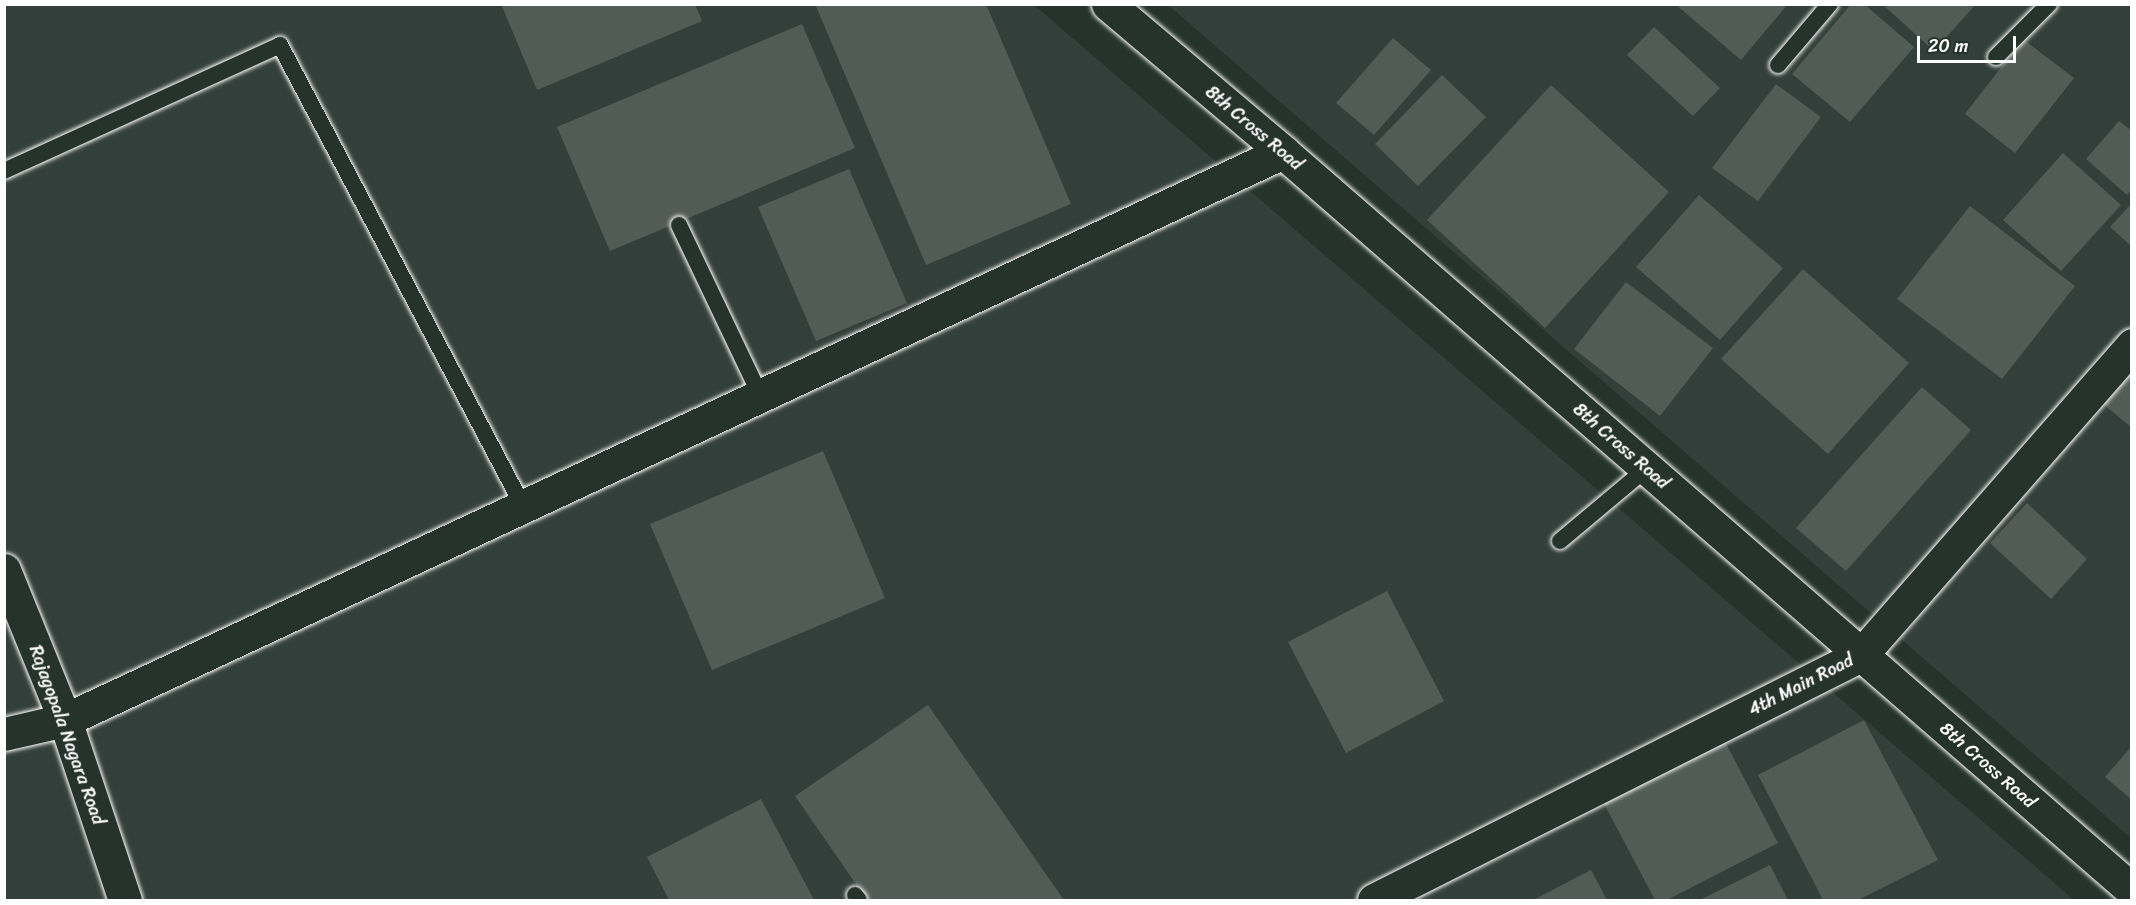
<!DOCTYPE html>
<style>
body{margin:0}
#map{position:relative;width:2136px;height:905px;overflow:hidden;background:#26332d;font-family:Sriracha,sans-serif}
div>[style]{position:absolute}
.built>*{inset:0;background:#333f3a}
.building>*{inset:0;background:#515c57}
.roads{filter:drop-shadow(0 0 2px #fff) drop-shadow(0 0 2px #fff)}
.lane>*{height:16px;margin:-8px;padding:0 8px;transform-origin:8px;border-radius:8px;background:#26332d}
.secondary>*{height:33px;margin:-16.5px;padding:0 16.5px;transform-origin:16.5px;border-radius:16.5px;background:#26332d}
span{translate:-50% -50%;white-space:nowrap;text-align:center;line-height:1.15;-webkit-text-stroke:5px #26332d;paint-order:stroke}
.street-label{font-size:18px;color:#fff}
.frame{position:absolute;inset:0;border:6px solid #fff;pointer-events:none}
.scale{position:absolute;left:1917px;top:36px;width:99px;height:27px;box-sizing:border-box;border:3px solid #fff;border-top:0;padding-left:8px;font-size:18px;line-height:21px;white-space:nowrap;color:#fff;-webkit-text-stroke:4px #26332d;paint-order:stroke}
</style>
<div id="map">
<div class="built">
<i style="clip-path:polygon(5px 4px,1034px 5px,2074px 900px,5px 900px)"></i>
<i style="clip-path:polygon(1168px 5px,2131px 5px,2131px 838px)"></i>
</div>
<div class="building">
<i style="clip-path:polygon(501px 4px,695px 4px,702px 21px,537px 90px)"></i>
<i style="clip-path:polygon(815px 4px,986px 4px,1071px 204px,926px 265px)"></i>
<i style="clip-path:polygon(1675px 4px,1788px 4px,1741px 60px)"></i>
<i style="clip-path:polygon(1851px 4px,1864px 4px,1914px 47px,1850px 122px,1792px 74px)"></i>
<i style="clip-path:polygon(1882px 4px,1976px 4px,1934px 51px)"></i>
<i style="clip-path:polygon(802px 24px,855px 148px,610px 251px,557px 127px)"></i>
<i style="clip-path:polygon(1654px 27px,1720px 88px,1693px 116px,1627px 55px)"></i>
<i style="clip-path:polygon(1393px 38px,1431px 70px,1374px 135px,1336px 103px)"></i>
<i style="clip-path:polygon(2023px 39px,2074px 78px,2015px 153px,1965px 114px)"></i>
<i style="clip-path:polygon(1442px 75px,1486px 117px,1418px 186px,1375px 144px)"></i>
<i style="clip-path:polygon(1776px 84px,1821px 117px,1758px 201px,1712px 168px)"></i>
<i style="clip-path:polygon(1551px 85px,1669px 192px,1545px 328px,1427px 220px)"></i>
<i style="clip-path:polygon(2119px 121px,2132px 131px,2132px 189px,2127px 195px,2086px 159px)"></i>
<i style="clip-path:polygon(2063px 153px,2121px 205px,2061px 271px,2003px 220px)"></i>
<i style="clip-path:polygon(849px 169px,907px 303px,816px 341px,758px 207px)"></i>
<i style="clip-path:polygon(1699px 195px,1783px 268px,1720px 340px,1636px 267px)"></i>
<i style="clip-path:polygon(2132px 203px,2132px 243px,2130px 245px,2110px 227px)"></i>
<i style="clip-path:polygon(1970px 206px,2075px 286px,2002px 379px,1897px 299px)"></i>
<i style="clip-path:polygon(1803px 269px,1909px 363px,1828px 454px,1721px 359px)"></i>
<i style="clip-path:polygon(1626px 282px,1713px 348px,1660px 416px,1574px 349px)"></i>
<i style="clip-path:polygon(2132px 372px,2132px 428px,2103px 404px)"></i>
<i style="clip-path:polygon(1922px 387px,1971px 430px,1846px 571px,1796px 528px)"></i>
<i style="clip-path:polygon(823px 451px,885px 598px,712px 670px,650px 524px)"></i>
<i style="clip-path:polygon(2027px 503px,2087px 559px,2051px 599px,1990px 543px)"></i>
<i style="clip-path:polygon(1387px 591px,1444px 701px,1346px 753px,1288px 642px)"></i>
<i style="clip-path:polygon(928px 705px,1064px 900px,867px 900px,795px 796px)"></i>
<i style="clip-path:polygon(1864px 720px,1938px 860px,1858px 900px,1823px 900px,1758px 775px)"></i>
<i style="clip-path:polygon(1721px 734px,1778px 843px,1667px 900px,1655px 900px,1600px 796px)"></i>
<i style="clip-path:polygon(2132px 746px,2132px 800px,2105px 777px)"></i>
<i style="clip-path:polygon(761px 799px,814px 900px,669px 900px,647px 857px)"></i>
<i style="clip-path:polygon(1770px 865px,1788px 900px,1700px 900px)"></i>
<i style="clip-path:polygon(1591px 870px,1607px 900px,1533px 900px)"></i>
</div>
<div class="roads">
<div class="lane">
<i style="left:1996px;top:57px;width:75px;rotate:-45deg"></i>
<i style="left:1778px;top:65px;width:80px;rotate:-49.6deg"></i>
<i style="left:4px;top:171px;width:303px;rotate:-24.5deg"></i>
<i style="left:280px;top:45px;width:521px;rotate:62.21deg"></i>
<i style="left:679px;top:225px;width:188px;rotate:64.5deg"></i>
<i style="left:1560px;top:541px;width:114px;rotate:-40deg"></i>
<i style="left:855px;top:895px;width:6px;rotate:51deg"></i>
</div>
<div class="secondary">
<i style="left:1108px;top:4px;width:229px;rotate:40.2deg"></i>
<i style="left:1283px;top:152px;width:1125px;rotate:41deg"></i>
<i style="left:4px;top:570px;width:162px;rotate:67.9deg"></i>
<i style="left:65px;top:720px;width:190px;rotate:71.6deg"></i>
<i style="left:4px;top:734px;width:63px;rotate:-12.9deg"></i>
<i style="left:65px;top:720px;width:1344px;rotate:-25deg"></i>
<i style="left:1374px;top:900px;width:545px;rotate:-26.71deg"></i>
<i style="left:1861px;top:655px;width:412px;rotate:-48.8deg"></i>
</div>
</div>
<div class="street-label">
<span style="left:1254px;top:128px;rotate:40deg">8th Cross Road</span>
<span style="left:1621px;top:446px;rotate:41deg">8th Cross Road</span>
<span style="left:1801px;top:685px;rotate:-27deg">4th Main Road</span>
<span style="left:67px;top:735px;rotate:70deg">Rajagopala Nagara Road</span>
<span style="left:1988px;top:765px;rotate:41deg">8th Cross Road</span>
</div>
<div class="frame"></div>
<div class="scale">20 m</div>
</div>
